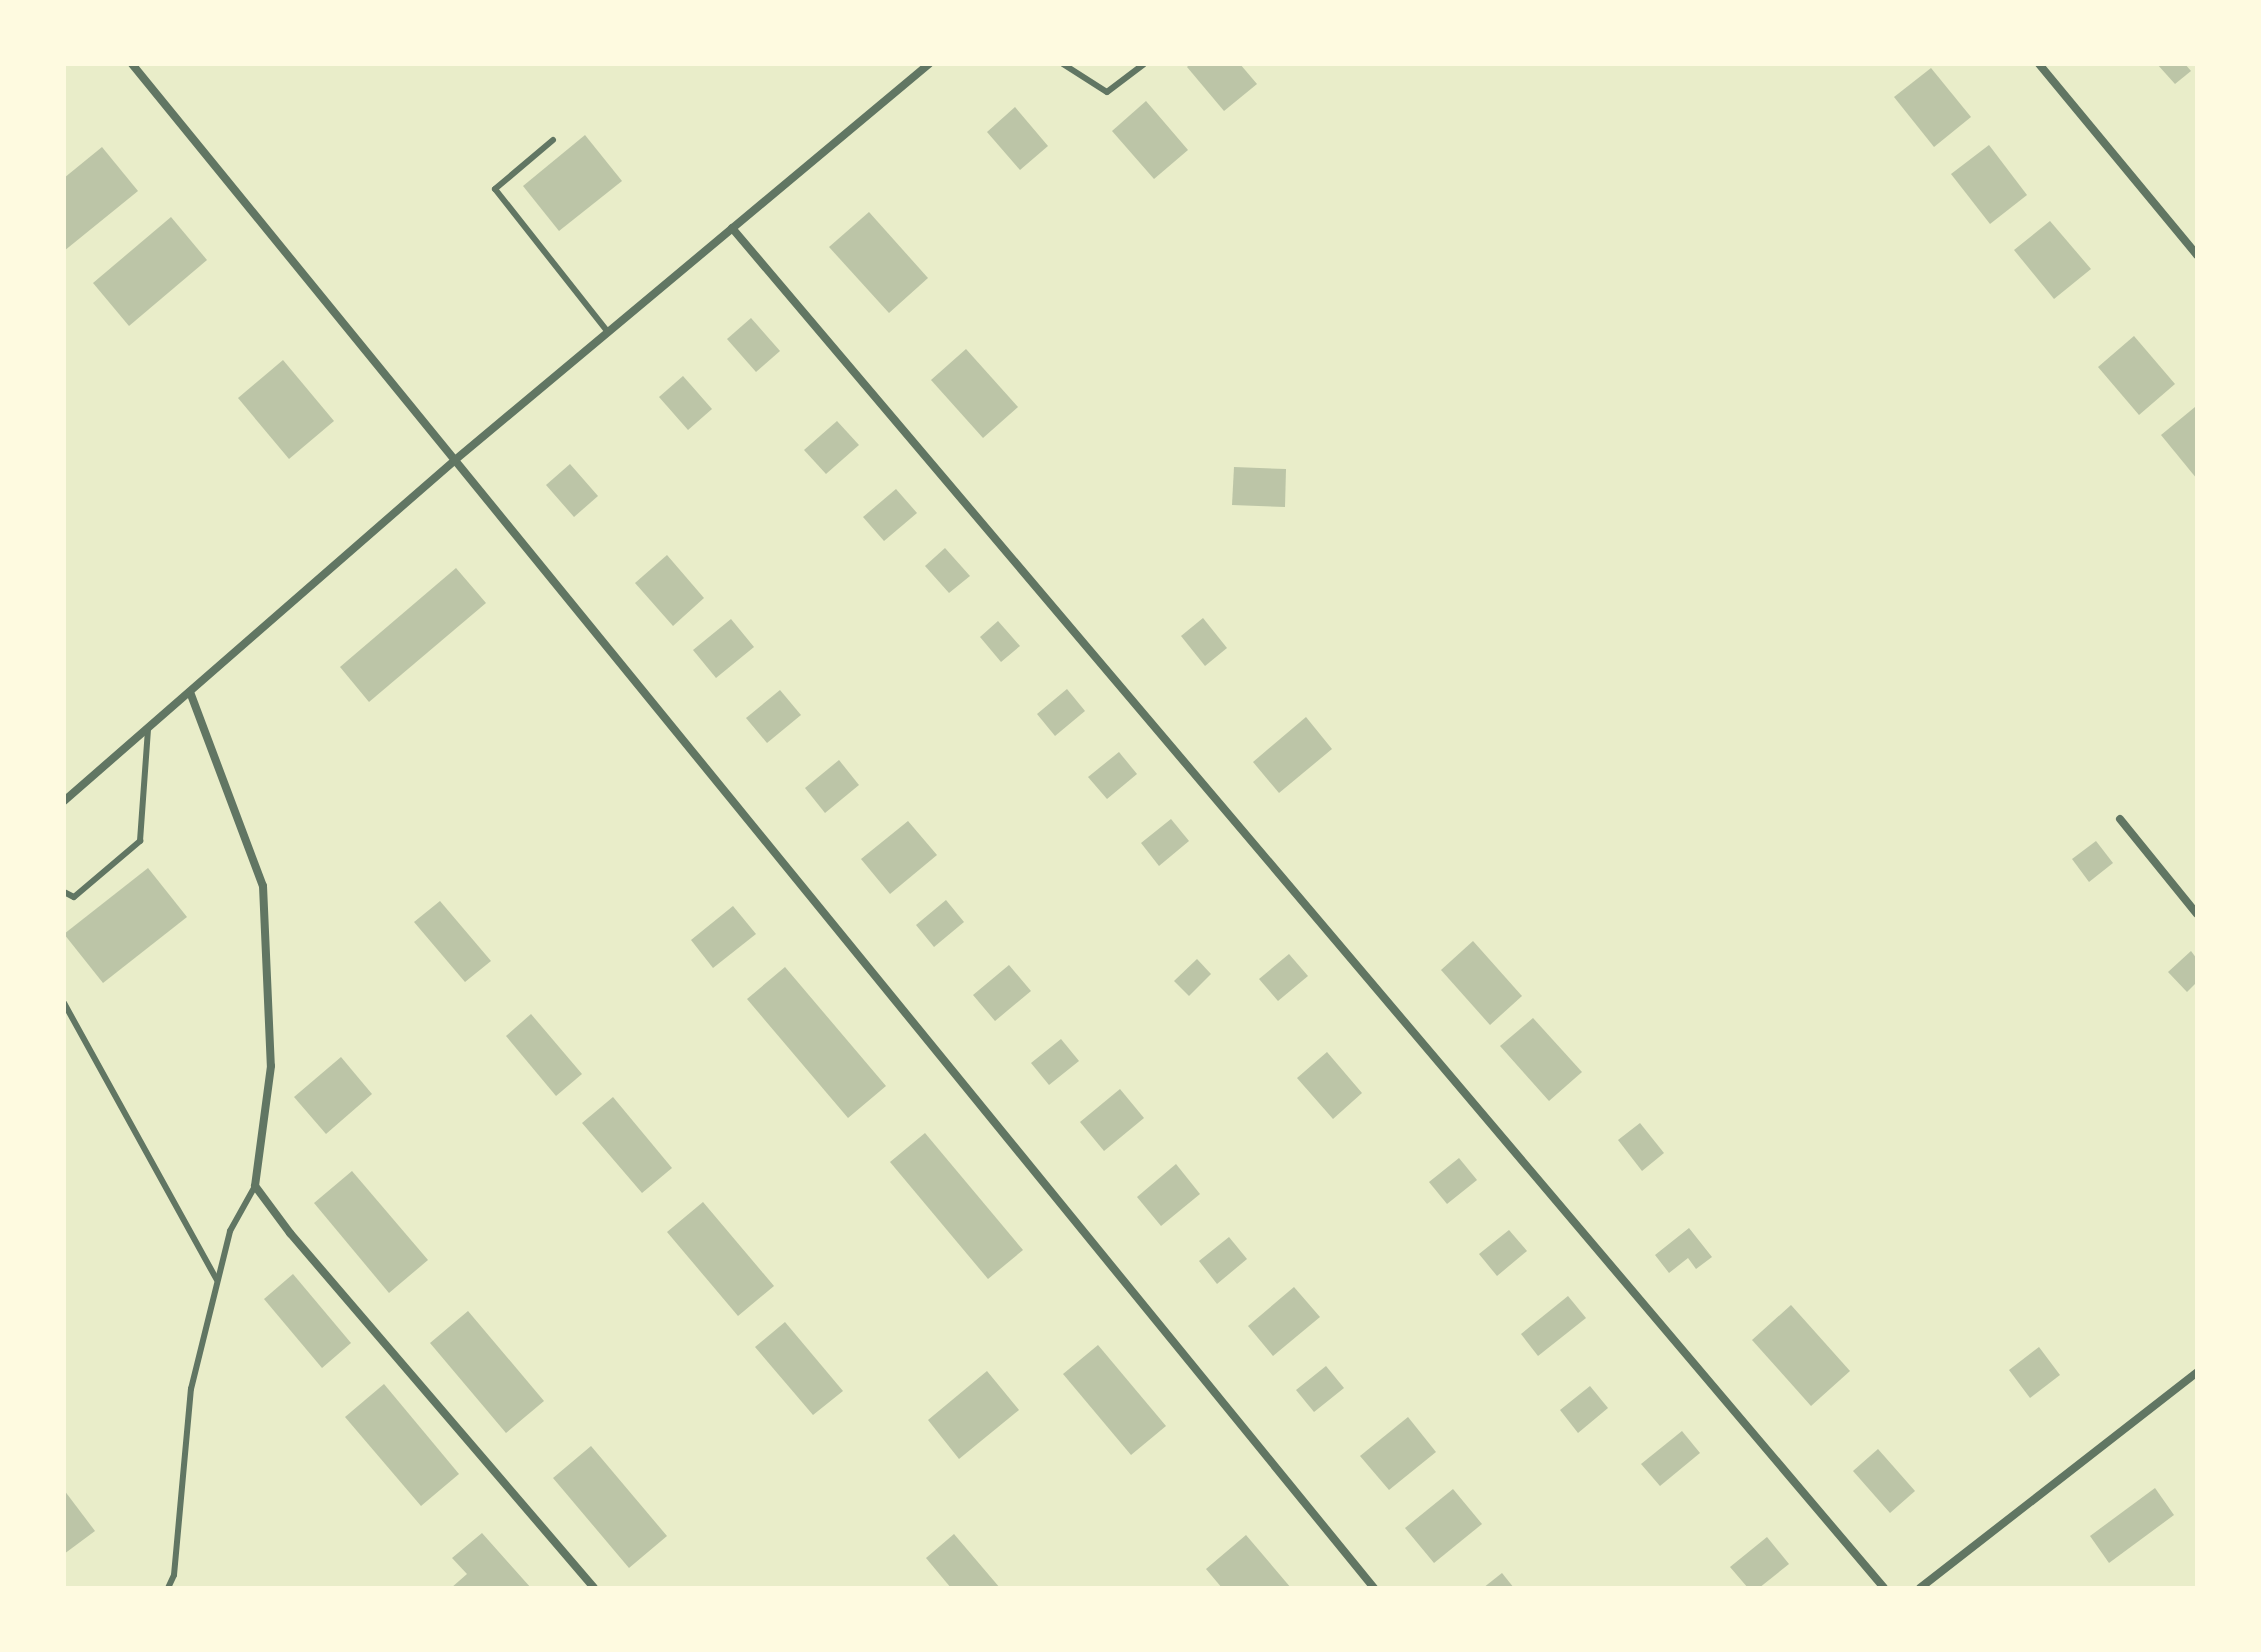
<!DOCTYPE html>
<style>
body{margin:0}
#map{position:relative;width:2261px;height:1652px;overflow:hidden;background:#e9edc9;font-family:"Source Serif 4",serif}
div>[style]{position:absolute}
.building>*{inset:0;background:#bcc5a7}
.service>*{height:6px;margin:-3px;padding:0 3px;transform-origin:3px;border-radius:3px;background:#617663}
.minor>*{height:8px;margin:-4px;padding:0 4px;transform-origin:4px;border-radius:4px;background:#617663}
span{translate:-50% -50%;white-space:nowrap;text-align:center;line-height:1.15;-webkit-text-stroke:7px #fefae0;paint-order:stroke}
.frame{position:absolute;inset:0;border:66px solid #fefae0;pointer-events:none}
</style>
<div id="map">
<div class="building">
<i style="clip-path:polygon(1190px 64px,1240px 64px,1257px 84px,1224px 111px,1187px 67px)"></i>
<i style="clip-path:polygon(2157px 64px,2185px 64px,2191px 71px,2175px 84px)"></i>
<i style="clip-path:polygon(1931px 68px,1971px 117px,1934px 147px,1894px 97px)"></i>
<i style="clip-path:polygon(1146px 101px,1188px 150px,1154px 179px,1112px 131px)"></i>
<i style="clip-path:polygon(1015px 107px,1048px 146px,1020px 170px,987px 132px)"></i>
<i style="clip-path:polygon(585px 135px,622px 181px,559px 231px,523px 186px)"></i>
<i style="clip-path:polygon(1989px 145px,2027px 195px,1990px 224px,1951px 174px)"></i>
<i style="clip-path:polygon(102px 147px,138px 191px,64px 251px,64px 178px)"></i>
<i style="clip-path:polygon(869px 212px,928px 278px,889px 313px,829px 247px)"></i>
<i style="clip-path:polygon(171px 217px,207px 260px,129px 326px,93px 283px)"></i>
<i style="clip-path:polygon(2050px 221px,2091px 269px,2054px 299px,2014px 250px)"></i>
<i style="clip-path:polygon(751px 318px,780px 351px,756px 372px,727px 339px)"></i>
<i style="clip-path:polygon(2134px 336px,2175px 384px,2139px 415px,2098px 367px)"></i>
<i style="clip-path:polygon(966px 349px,1018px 407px,983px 438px,931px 380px)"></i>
<i style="clip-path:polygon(283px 360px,334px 421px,289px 459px,238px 398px)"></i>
<i style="clip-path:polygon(683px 376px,712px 409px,688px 430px,659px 397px)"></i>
<i style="clip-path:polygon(2195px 407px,2197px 410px,2197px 479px,2161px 435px)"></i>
<i style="clip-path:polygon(837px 421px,859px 445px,826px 474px,804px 450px)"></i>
<i style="clip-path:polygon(570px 464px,598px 496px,574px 517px,546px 485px)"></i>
<i style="clip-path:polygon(1234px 467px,1286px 469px,1285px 507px,1232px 505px)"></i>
<i style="clip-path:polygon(896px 489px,917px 513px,884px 541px,863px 517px)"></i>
<i style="clip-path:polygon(945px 548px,970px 576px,949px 593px,925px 566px)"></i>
<i style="clip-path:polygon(667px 555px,704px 598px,673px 626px,635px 583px)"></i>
<i style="clip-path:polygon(456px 568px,486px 603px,369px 702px,340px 667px)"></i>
<i style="clip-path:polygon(1203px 618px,1227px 648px,1205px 666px,1181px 636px)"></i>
<i style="clip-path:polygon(731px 619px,754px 647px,716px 678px,693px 650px)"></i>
<i style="clip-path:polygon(998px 621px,1020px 646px,1001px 662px,980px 637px)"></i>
<i style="clip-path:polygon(1067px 689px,1085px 711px,1055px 736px,1037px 714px)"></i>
<i style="clip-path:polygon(780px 690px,801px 715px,767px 743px,746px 718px)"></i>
<i style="clip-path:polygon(1306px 717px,1332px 749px,1279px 793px,1253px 762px)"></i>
<i style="clip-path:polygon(1119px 752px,1137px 774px,1107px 799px,1088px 777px)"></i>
<i style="clip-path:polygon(839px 760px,859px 785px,825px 813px,805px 788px)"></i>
<i style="clip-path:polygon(1171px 819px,1189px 841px,1159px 866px,1141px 843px)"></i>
<i style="clip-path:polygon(908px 821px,937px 855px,890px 894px,861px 859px)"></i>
<i style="clip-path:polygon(2096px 841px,2113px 863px,2089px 882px,2072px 859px)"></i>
<i style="clip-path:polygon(148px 868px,187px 917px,103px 983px,64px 934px)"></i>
<i style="clip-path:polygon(946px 900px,964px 922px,934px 947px,916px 925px)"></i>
<i style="clip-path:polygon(440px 901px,491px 961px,465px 982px,414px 922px)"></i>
<i style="clip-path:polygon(733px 906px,756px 934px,713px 968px,691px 940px)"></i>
<i style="clip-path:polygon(1473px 941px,1522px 996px,1490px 1025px,1441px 970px)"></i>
<i style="clip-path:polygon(2191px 951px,2197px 959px,2197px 982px,2187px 992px,2168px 972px)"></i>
<i style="clip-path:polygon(1289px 954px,1308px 976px,1278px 1001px,1259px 979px)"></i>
<i style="clip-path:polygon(1197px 959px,1211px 974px,1189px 996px,1174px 981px)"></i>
<i style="clip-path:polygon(1009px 965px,1031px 991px,995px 1021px,973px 995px)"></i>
<i style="clip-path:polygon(785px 967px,886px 1086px,848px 1118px,747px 999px)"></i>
<i style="clip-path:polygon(531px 1014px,582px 1074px,556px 1096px,506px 1036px)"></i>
<i style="clip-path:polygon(1533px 1018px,1582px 1072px,1549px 1101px,1500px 1046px)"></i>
<i style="clip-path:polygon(1061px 1039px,1079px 1061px,1049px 1085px,1031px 1063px)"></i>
<i style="clip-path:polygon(1327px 1052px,1362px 1093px,1333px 1119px,1297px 1078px)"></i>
<i style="clip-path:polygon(341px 1057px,372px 1094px,326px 1134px,294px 1097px)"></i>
<i style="clip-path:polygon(1120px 1089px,1144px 1118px,1104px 1151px,1080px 1122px)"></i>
<i style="clip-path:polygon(613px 1097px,672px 1168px,642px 1193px,582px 1123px)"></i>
<i style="clip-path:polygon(1640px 1123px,1664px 1153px,1642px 1171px,1618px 1140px)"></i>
<i style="clip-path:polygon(925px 1133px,1023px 1250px,988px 1279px,890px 1162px)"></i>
<i style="clip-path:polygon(1459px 1158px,1477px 1180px,1447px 1204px,1429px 1182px)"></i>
<i style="clip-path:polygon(1176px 1164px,1200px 1194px,1161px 1226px,1137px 1197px)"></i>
<i style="clip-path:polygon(352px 1171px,428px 1260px,389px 1293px,314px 1203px)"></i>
<i style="clip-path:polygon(703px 1202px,774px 1286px,738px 1316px,667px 1232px)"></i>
<i style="clip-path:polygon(1689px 1228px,1712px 1257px,1696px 1269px,1688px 1258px,1669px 1273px,1655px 1255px)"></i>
<i style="clip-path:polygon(1509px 1230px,1527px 1251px,1497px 1276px,1479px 1254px)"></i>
<i style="clip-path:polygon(1229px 1237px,1247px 1259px,1217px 1284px,1199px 1261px)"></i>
<i style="clip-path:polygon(293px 1274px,351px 1343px,322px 1368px,264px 1299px)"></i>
<i style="clip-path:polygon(1294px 1287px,1320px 1317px,1273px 1356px,1248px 1326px)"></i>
<i style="clip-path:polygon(1568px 1296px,1586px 1318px,1538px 1356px,1521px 1334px)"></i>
<i style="clip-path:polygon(1791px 1305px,1850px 1371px,1811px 1406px,1752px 1340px)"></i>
<i style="clip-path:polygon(468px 1311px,544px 1401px,506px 1433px,430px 1343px)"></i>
<i style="clip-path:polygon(785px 1322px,843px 1391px,813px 1415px,755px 1347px)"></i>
<i style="clip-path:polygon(1098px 1345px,1166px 1426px,1131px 1455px,1063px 1374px)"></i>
<i style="clip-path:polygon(2039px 1347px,2060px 1375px,2030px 1398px,2009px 1370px)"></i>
<i style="clip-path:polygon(1326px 1366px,1344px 1388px,1314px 1412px,1296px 1390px)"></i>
<i style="clip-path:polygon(987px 1371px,1019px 1410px,959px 1459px,928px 1420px)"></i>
<i style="clip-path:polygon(384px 1384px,459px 1474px,421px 1506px,345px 1417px)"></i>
<i style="clip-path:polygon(1590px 1386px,1608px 1408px,1578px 1433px,1560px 1410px)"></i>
<i style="clip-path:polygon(1408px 1417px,1436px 1452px,1389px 1490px,1360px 1456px)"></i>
<i style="clip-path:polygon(1682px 1431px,1700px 1453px,1660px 1486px,1641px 1464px)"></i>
<i style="clip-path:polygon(591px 1446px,667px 1536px,629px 1568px,553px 1478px)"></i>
<i style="clip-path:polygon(1878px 1449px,1915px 1491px,1890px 1513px,1853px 1471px)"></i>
<i style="clip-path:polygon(2155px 1488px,2174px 1515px,2109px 1563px,2090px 1536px)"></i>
<i style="clip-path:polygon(1453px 1489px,1482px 1524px,1434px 1563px,1405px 1528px)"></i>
<i style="clip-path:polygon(64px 1490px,95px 1531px,64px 1554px)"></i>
<i style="clip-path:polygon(482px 1533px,531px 1588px,451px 1588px,467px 1574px,452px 1558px)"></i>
<i style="clip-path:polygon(954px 1534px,1000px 1588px,951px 1588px,926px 1558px)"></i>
<i style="clip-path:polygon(1246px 1535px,1291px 1588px,1222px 1588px,1206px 1569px)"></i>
<i style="clip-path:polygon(1767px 1537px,1789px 1564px,1759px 1588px,1748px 1588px,1730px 1567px)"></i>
<i style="clip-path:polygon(1502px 1573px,1514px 1588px,1483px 1588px)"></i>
</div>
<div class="service">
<i style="left:1063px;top:64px;width:52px;rotate:32.5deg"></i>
<i style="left:1107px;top:92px;width:46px;rotate:-37.1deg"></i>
<i style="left:553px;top:140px;width:76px;rotate:139.8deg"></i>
<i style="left:495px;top:189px;width:182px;rotate:51.7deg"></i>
<i style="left:64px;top:892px;width:11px;rotate:27deg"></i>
<i style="left:74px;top:897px;width:87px;rotate:-40.3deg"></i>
<i style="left:140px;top:841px;width:112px;rotate:-85.9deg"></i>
<i style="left:64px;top:1003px;width:316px;rotate:61.1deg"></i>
<i style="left:168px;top:1588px;width:14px;rotate:-65deg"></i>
<i style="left:174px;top:1575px;width:187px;rotate:-84.8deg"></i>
<i style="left:191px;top:1389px;width:163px;rotate:-76.1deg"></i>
<i style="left:230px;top:1231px;width:51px;rotate:-60.9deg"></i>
</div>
<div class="minor">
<i style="left:132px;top:64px;width:1966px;rotate:50.82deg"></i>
<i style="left:2039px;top:64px;width:248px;rotate:50.4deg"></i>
<i style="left:732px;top:228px;width:1782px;rotate:49.73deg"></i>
<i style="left:190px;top:692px;width:207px;rotate:69.4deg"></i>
<i style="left:263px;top:886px;width:180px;rotate:87.5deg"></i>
<i style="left:271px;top:1066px;width:121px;rotate:97.6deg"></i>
<i style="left:255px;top:1186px;width:59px;rotate:53.3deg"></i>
<i style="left:290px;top:1233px;width:467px;rotate:49.4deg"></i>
<i style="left:64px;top:801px;width:519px;rotate:-41.09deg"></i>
<i style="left:455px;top:460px;width:618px;rotate:-39.88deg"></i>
<i style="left:2120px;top:819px;width:122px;rotate:51deg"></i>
<i style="left:1920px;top:1588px;width:351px;rotate:-37.9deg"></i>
</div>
<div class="frame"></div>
</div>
